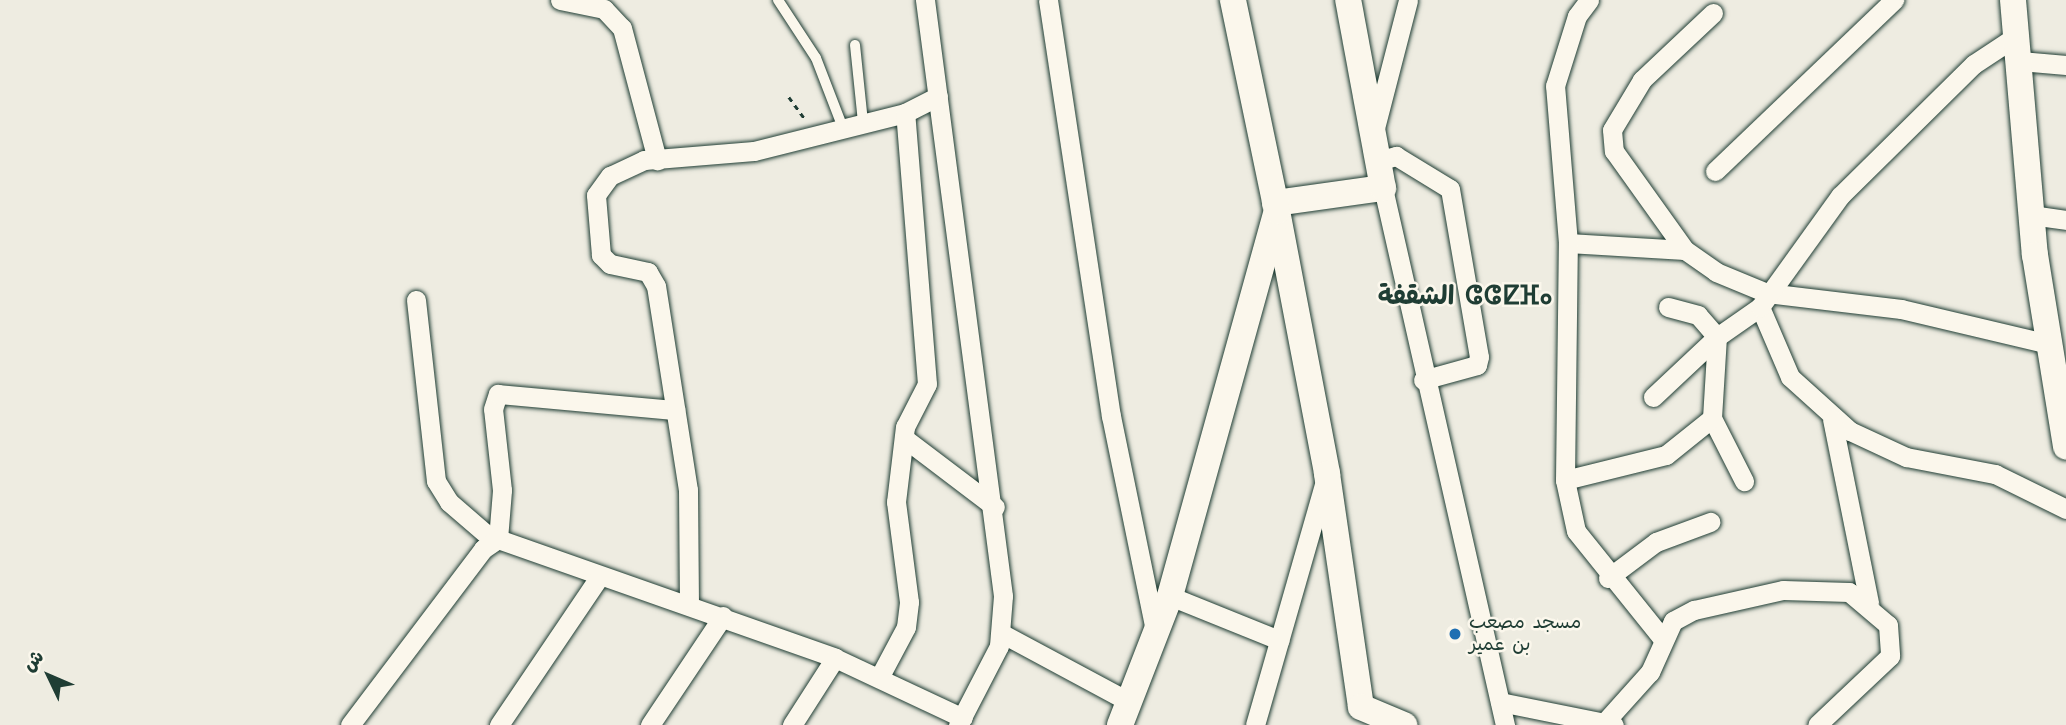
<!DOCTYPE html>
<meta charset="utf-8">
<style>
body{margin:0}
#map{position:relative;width:2066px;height:725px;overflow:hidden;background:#eeece1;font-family:"Architects Daughter","Playpen Sans Arabic","Noto Sans Tifinagh",sans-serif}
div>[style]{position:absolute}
.path>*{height:2.5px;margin-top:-1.25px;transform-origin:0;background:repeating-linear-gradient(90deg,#1f3d34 0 5px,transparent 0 10px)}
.roads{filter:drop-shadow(0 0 2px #1f3d34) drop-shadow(0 0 2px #1f3d34)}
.lane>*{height:10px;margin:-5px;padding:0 5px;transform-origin:5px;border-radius:5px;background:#fbf7ec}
.street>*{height:19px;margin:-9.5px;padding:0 9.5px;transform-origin:9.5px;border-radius:9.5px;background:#fbf7ec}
.secondary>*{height:26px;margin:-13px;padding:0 13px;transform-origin:13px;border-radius:13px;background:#fbf7ec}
.dots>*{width:19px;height:19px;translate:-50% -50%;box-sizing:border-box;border:4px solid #fbf7ec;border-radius:50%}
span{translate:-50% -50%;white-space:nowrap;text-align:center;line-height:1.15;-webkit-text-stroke:5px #fbf7ec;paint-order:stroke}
.poi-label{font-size:19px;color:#1f3d34}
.left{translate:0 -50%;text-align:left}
.district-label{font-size:26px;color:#1f3d34;font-weight:700}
.north{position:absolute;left:14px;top:641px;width:70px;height:70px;-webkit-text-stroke:5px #fbf7ec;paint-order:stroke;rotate:314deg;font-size:19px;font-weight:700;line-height:28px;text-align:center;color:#1f3d34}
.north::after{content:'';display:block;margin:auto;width:24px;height:32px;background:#1f3d34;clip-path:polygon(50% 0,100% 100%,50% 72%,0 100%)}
</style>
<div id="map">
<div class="path">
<i style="left:789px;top:97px;width:29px;rotate:54deg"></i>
</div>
<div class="roads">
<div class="lane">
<i style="left:778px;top:0;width:69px;rotate:56.8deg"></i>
<i style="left:816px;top:58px;width:75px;rotate:68.9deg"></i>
<i style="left:855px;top:45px;width:78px;rotate:84.1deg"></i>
</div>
<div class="street">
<i style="left:560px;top:0;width:45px;rotate:11.6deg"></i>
<i style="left:604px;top:9px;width:26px;rotate:47deg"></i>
<i style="left:622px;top:28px;width:137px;rotate:75.1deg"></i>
<i style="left:925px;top:0;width:601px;rotate:82.54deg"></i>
<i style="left:1003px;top:596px;width:50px;rotate:94.6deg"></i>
<i style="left:999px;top:646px;width:89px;rotate:117.4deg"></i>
<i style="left:1048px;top:0;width:421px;rotate:81.4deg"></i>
<i style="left:1111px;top:416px;width:214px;rotate:78.4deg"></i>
<i style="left:1713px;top:13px;width:98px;rotate:136.7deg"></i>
<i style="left:1642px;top:80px;width:58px;rotate:121deg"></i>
<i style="left:1612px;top:130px;width:21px;rotate:85deg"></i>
<i style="left:1614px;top:151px;width:122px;rotate:54.4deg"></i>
<i style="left:1685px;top:250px;width:38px;rotate:35deg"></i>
<i style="left:1716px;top:272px;width:55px;rotate:22.4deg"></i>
<i style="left:1767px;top:293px;width:135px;rotate:6.8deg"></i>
<i style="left:1901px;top:309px;width:152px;rotate:13.3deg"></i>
<i style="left:2020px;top:61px;width:46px;rotate:5deg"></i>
<i style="left:1375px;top:128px;width:132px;rotate:-75.5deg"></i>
<i style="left:1378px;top:161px;width:19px;rotate:-16deg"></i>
<i style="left:1396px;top:156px;width:63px;rotate:31.4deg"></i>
<i style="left:1450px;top:189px;width:170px;rotate:80.2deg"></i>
<i style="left:1479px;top:357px;width:8px;rotate:104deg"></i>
<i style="left:1477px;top:365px;width:56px;rotate:164.5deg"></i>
<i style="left:1715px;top:171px;width:248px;rotate:-43.7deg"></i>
<i style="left:1383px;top:188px;width:551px;rotate:77.2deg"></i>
<i style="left:2031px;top:215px;width:35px;rotate:8deg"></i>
<i style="left:1568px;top:243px;width:117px;rotate:3.4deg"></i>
<i style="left:416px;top:300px;width:182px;rotate:83.7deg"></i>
<i style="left:436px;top:481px;width:25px;rotate:58deg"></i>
<i style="left:449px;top:502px;width:58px;rotate:40.8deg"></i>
<i style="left:1760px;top:307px;width:76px;rotate:66.8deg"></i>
<i style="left:1790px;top:377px;width:81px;rotate:42deg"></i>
<i style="left:1850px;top:431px;width:62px;rotate:24.9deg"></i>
<i style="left:1906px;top:457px;width:91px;rotate:10.8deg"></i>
<i style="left:1995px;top:474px;width:79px;rotate:26.2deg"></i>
<i style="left:1653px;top:397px;width:88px;rotate:-43.2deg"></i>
<i style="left:1717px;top:337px;width:29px;rotate:-131deg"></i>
<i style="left:1698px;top:315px;width:31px;rotate:-165deg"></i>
<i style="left:1712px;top:418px;width:71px;rotate:63.1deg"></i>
<i style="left:1832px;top:419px;width:188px;rotate:78.6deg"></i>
<i style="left:904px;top:438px;width:114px;rotate:37.2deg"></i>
<i style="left:1565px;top:480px;width:237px;rotate:-89.3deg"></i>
<i style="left:1568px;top:243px;width:158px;rotate:-94.7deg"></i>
<i style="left:1555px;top:86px;width:73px;rotate:-72.6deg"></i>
<i style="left:1577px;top:16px;width:20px;rotate:-53deg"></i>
<i style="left:498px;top:539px;width:49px;rotate:-85.3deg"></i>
<i style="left:502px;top:490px;width:81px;rotate:-96.3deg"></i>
<i style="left:493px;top:409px;width:16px;rotate:-72deg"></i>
<i style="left:498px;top:394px;width:178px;rotate:5.2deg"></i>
<i style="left:1608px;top:578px;width:60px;rotate:-36.9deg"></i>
<i style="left:1656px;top:542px;width:58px;rotate:-20.3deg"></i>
<i style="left:1170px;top:596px;width:118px;rotate:22deg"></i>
<i style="left:689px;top:605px;width:115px;rotate:-90.5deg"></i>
<i style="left:688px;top:490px;width:206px;rotate:-98.9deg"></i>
<i style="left:656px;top:286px;width:16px;rotate:-120deg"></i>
<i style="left:648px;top:272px;width:39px;rotate:-168deg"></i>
<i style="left:610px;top:264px;width:13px;rotate:-135deg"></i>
<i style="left:601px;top:255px;width:60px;rotate:-94.8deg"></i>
<i style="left:596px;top:195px;width:24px;rotate:-54deg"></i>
<i style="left:610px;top:176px;width:38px;rotate:-25deg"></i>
<i style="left:644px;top:160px;width:110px;rotate:-4.7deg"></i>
<i style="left:754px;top:151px;width:156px;rotate:-14.1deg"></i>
<i style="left:1001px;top:633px;width:144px;rotate:28.2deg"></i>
<i style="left:1662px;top:638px;width:137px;rotate:-128.8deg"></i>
<i style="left:1576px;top:531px;width:52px;rotate:-102.2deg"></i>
<i style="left:1565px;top:480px;width:104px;rotate:-13.9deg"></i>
<i style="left:1666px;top:455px;width:59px;rotate:-38.8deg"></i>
<i style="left:1712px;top:418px;width:81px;rotate:-86.5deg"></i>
<i style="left:1717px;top:337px;width:52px;rotate:-34.9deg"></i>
<i style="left:1760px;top:307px;width:137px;rotate:-54.2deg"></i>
<i style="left:1840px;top:196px;width:188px;rotate:-44.6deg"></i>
<i style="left:1974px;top:64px;width:49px;rotate:-33.4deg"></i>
<i style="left:880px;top:676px;width:55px;rotate:-62deg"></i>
<i style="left:906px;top:627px;width:25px;rotate:-83deg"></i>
<i style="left:909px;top:602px;width:101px;rotate:-97.4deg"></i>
<i style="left:896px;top:502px;width:76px;rotate:-83.2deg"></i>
<i style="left:905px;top:427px;width:48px;rotate:-62.9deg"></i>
<i style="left:927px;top:384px;width:272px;rotate:-94.6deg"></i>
<i style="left:905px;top:113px;width:37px;rotate:-27deg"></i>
<i style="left:1500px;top:702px;width:116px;rotate:11.4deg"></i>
<i style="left:1604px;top:723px;width:69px;rotate:-48deg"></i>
<i style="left:1650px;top:672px;width:56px;rotate:-65.7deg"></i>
<i style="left:1673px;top:621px;width:24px;rotate:-28deg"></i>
<i style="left:1694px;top:610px;width:91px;rotate:-12.7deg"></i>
<i style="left:1783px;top:590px;width:66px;rotate:1.7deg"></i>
<i style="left:1849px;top:592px;width:51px;rotate:40.2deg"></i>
<i style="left:1888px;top:625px;width:31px;rotate:86deg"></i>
<i style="left:1890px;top:656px;width:100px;rotate:136.6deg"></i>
<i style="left:350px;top:725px;width:221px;rotate:-52.9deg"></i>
<i style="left:483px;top:549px;width:18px;rotate:-34deg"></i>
<i style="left:498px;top:539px;width:357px;rotate:19.4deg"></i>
<i style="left:835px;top:658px;width:141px;rotate:25.1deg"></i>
<i style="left:499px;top:725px;width:180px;rotate:-55.9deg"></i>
<i style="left:650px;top:725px;width:131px;rotate:-56.2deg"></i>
<i style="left:792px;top:725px;width:80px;rotate:-57.3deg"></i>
<i style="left:1255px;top:725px;width:258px;rotate:-74deg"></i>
</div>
<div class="secondary">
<i style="left:2013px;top:0;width:256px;rotate:85.1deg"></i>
<i style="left:2035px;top:255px;width:194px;rotate:80.8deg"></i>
<i style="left:1275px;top:203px;width:109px;rotate:-7.9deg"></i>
<i style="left:1383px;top:188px;width:191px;rotate:-100.5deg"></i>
<i style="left:1278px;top:216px;width:263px;rotate:79.2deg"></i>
<i style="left:1327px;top:474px;width:235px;rotate:81.7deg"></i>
<i style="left:1361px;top:707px;width:47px;rotate:22.7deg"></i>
<i style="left:1120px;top:725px;width:138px;rotate:-68.8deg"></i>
<i style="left:1170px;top:596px;width:400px;rotate:-74.5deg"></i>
<i style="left:1277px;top:211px;width:216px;rotate:-101.8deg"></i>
</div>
</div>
<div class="dots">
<i style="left:1455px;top:634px;background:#1f6fb2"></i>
</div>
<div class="poi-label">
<span class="left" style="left:1469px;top:634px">مسجد مصعب<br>بن عمير</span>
</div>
<div class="district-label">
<span style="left:1465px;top:297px">الشقفة ⵛⵛⵇⴼⴰ</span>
</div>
<div class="north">ش</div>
</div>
